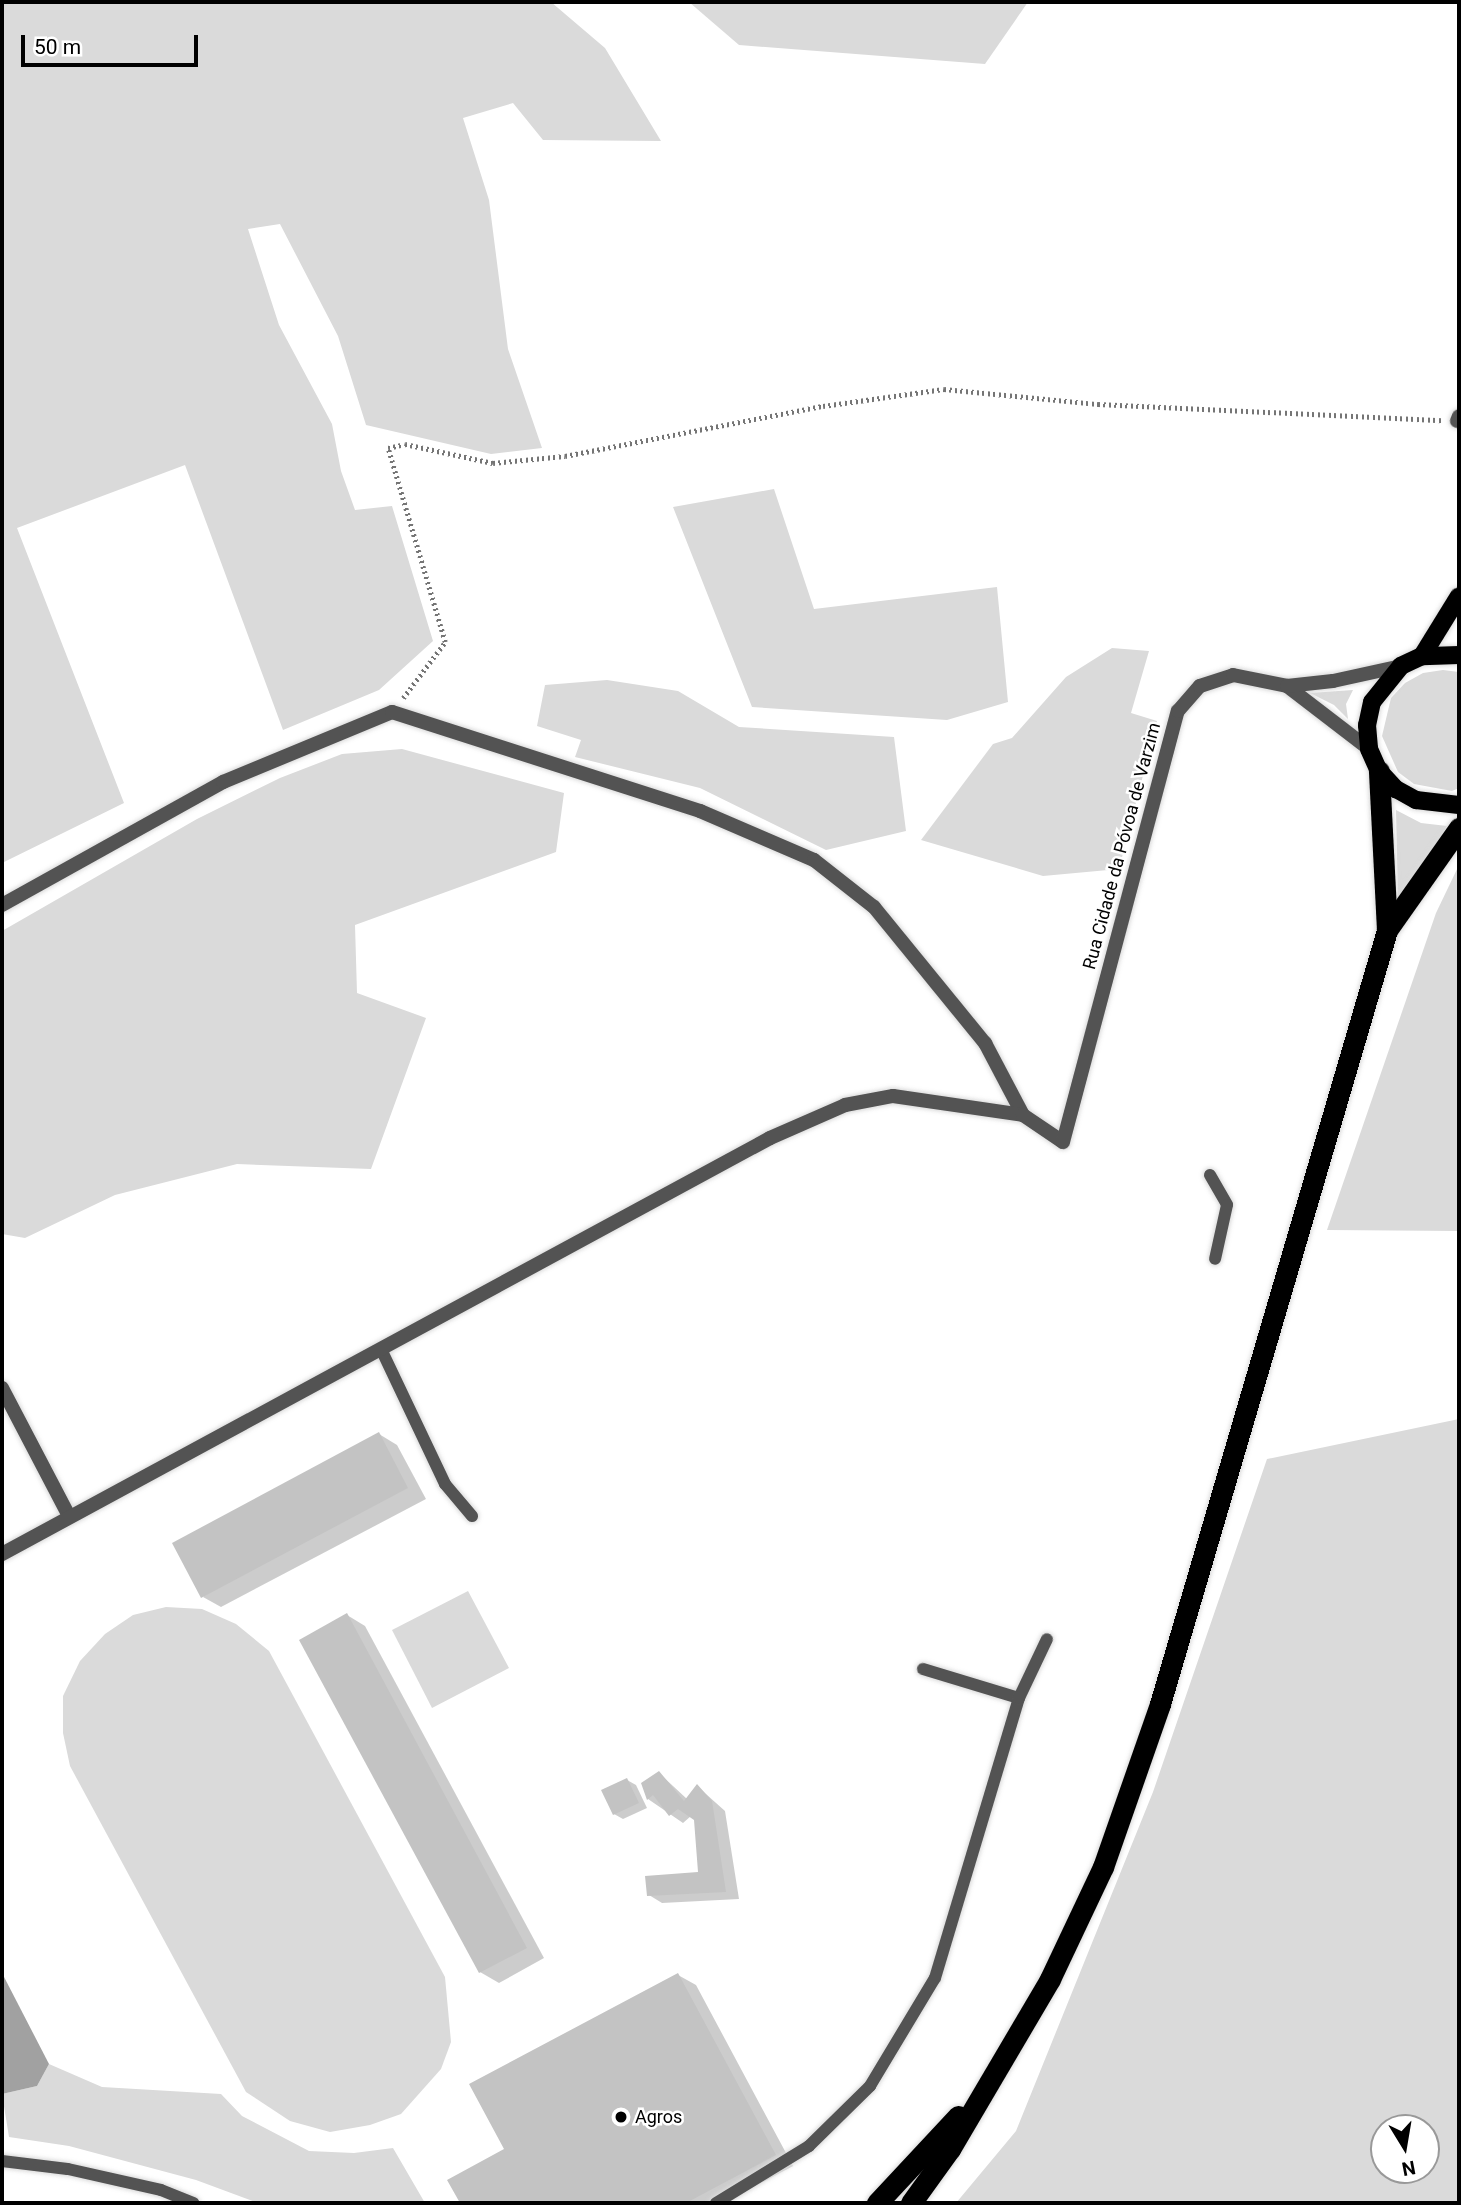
<!DOCTYPE html>
<meta charset="utf-8">
<style>
body{margin:0}
#map{position:relative;width:1461px;height:2205px;overflow:hidden;background:#fff;font-family:Roboto,sans-serif}
div>[style]{position:absolute}
.green>*{inset:0;background:#dadada}
.water>*{inset:0;background:#a1a1a1}
.shadow>*{inset:0;background:#0003}
.building>*{inset:0;background:#c3c3c3}
.path>*{height:4.5px;margin-top:-2.25px;transform-origin:0;background:repeating-linear-gradient(90deg,#757575 0 2px,transparent 0 5.5px)}
.roads{filter:drop-shadow(0 0 2px #dbdbdb) drop-shadow(0 0 2px #dbdbdb)}
.service>*{height:12px;margin:-6px;padding:0 6px;transform-origin:6px;border-radius:6px;background:#535353}
.minor>*{height:14px;margin:-7px;padding:0 7px;transform-origin:7px;border-radius:7px;background:#535353}
.primary>*{height:18px;margin:-9px;padding:0 9px;transform-origin:9px;border-radius:9px;background:#000}
.motorway>*{height:21px;margin:-10.5px;padding:0 10.5px;transform-origin:10.5px;border-radius:10.5px;background:#000}
.dots>*{width:19px;height:19px;translate:-50% -50%;box-sizing:border-box;border:4px solid #fff;border-radius:50%}
span{translate:-50% -50%;white-space:nowrap;text-align:center;line-height:1.15;-webkit-text-stroke:5px #fff;paint-order:stroke}
.street-label{font-size:18px;color:#000}
.poi-label{font-size:18px;color:#000}
.left{translate:0 -50%;text-align:left}
.frame{position:absolute;inset:0;border:4px solid #000;pointer-events:none}
.north{position:absolute;left:1370px;top:2114px;width:70px;height:70px;box-sizing:border-box;background:#fff;border:2px solid #999;border-radius:50%;rotate:169deg;font-size:19px;font-weight:700;line-height:28px;text-align:center;color:#000}
.north::after{content:'';display:block;margin:auto;width:24px;height:32px;background:#000;clip-path:polygon(50% 0,100% 100%,50% 72%,0 100%)}
.scale{position:absolute;left:21px;top:35px;width:177px;height:32px;box-sizing:border-box;border:4px solid #000;border-top:0;padding-left:9px;font-size:21px;line-height:24px;white-space:nowrap;color:#000;-webkit-text-stroke:5px #fff;paint-order:stroke}
</style>
<div id="map">
<div class="green">
<i style="clip-path:polygon(2px 2px,551px 2px,605px 48px,661px 141px,543px 140px,513px 103px,463px 118px,489px 200px,508px 349px,542px 448px,491px 454px,366px 425px,338px 336px,280px 224px,248px 229px,279px 325px,332px 424px,341px 471px,355px 510px,392px 506px,433px 641px,379px 690px,283px 730px,185px 465px,17px 528px,124px 803px,2px 863px)"></i>
<i style="clip-path:polygon(689px 2px,1028px 2px,985px 64px,739px 45px)"></i>
<i style="clip-path:polygon(774px 489px,814px 609px,997px 587px,1008px 702px,947px 720px,752px 707px,673px 507px)"></i>
<i style="clip-path:polygon(1112px 648px,1149px 651px,1131px 713px,1157px 721px,1119px 869px,1043px 876px,921px 840px,993px 744px,1012px 738px,1066px 677px)"></i>
<i style="clip-path:polygon(1443px 670px,1459px 672px,1459px 788px,1452px 791px,1414px 784px,1398px 772px,1382px 736px,1391px 698px,1405px 683px,1423px 673px)"></i>
<i style="clip-path:polygon(607px 680px,678px 691px,739px 727px,894px 737px,906px 831px,826px 850px,700px 788px,575px 757px,581px 740px,537px 726px,545px 685px)"></i>
<i style="clip-path:polygon(1353px 690px,1346px 704px,1348px 719px,1334px 705px,1310px 693px)"></i>
<i style="clip-path:polygon(402px 749px,564px 793px,556px 852px,355px 925px,357px 993px,426px 1018px,371px 1169px,237px 1164px,115px 1195px,25px 1238px,2px 1234px,2px 931px,197px 819px,280px 778px,342px 754px)"></i>
<i style="clip-path:polygon(1396px 810px,1421px 823px,1447px 826px,1404px 902px,1398px 900px)"></i>
<i style="clip-path:polygon(1459px 865px,1459px 1231px,1327px 1230px,1436px 913px)"></i>
<i style="clip-path:polygon(evenodd,1459px 1419px,1459px 2203px,956px 2203px,1016px 2131px,1153px 1792px,1267px 1459px,1459px 1419px,1384px 2128px,1426px 2128px,1426px 2170px,1384px 2170px,1384px 2128px)"></i>
<i style="clip-path:polygon(468px 1591px,509px 1668px,432px 1708px,392px 1630px)"></i>
<i style="clip-path:polygon(166px 1607px,202px 1609px,236px 1624px,269px 1651px,445px 1977px,451px 2042px,441px 2069px,401px 2114px,370px 2125px,330px 2132px,290px 2121px,246px 2092px,70px 1766px,63px 1733px,63px 1696px,80px 1661px,105px 1634px,133px 1615px)"></i>
<i style="clip-path:polygon(49px 2064px,102px 2087px,221px 2094px,242px 2116px,309px 2151px,354px 2153px,393px 2148px,425px 2203px,258px 2203px,196px 2180px,69px 2146px,9px 2137px,2px 2094px,37px 2086px)"></i>
</div>
<div class="water">
<i style="clip-path:polygon(2px 1973px,49px 2064px,37px 2086px,2px 2094px)"></i>
</div>
<div class="shadow">
<i style="clip-path:polygon(379px 1434px,397px 1445px,426px 1499px,221px 1607px,203px 1597px)"></i>
<i style="clip-path:polygon(347px 1615px,365px 1626px,544px 1958px,499px 1983px,480px 1972px)"></i>
<i style="clip-path:polygon(659px 1773px,687px 1799px,697px 1786px,725px 1811px,739px 1899px,662px 1903px,649px 1895px,700px 1874px,695px 1819px,691px 1816px,683px 1823px,648px 1799px,643px 1784px)"></i>
<i style="clip-path:polygon(627px 1780px,636px 1785px,647px 1808px,623px 1819px,614px 1814px)"></i>
<i style="clip-path:polygon(678px 1975px,696px 1985px,793px 2166px,723px 2203px,462px 2203px,450px 2180px,506px 2150px)"></i>
</div>
<div class="building">
<i style="clip-path:polygon(379px 1432px,408px 1488px,201px 1598px,172px 1543px)"></i>
<i style="clip-path:polygon(347px 1613px,527px 1948px,479px 1973px,299px 1640px)"></i>
<i style="clip-path:polygon(659px 1771px,684px 1801px,697px 1784px,712px 1801px,726px 1892px,647px 1896px,645px 1876px,698px 1872px,694px 1820px,678px 1809px,669px 1816px,653px 1795px,647px 1800px,641px 1783px)"></i>
<i style="clip-path:polygon(627px 1778px,639px 1803px,613px 1815px,601px 1790px)"></i>
<i style="clip-path:polygon(678px 1973px,776px 2155px,686px 2203px,460px 2203px,447px 2180px,504px 2149px,469px 2084px)"></i>
</div>
<div class="path">
<i style="left:403px;top:698px;width:70px;rotate:-53.1deg"></i>
<i style="left:445px;top:642px;width:202px;rotate:-106.4deg"></i>
<i style="left:388px;top:448px;width:17px;rotate:-13deg"></i>
<i style="left:405px;top:444px;width:90px;rotate:12.2deg"></i>
<i style="left:493px;top:463px;width:72px;rotate:-5.6deg"></i>
<i style="left:565px;top:456px;width:263px;rotate:-11deg"></i>
<i style="left:823px;top:406px;width:122px;rotate:-8deg"></i>
<i style="left:944px;top:389px;width:155px;rotate:5.6deg"></i>
<i style="left:1098px;top:404px;width:344px;rotate:2.7deg"></i>
</div>
<div class="roads">
<div class="service">
<i style="left:1210px;top:1175px;width:34px;rotate:60deg"></i>
<i style="left:1227px;top:1205px;width:55px;rotate:102.5deg"></i>
<i style="left:381px;top:1349px;width:149px;rotate:64.6deg"></i>
<i style="left:445px;top:1484px;width:42px;rotate:49.8deg"></i>
<i style="left:923px;top:1669px;width:100px;rotate:16.8deg"></i>
<i style="left:2px;top:2161px;width:66px;rotate:6.9deg"></i>
<i style="left:68px;top:2169px;width:95px;rotate:12.7deg"></i>
<i style="left:161px;top:2190px;width:35px;rotate:22deg"></i>
<i style="left:716px;top:2203px;width:109px;rotate:-31.5deg"></i>
<i style="left:809px;top:2146px;width:86px;rotate:-44.5deg"></i>
<i style="left:870px;top:2086px;width:126px;rotate:-59deg"></i>
<i style="left:935px;top:1978px;width:292px;rotate:-73.3deg"></i>
<i style="left:1019px;top:1698px;width:65px;rotate:-64.6deg"></i>
</div>
<div class="minor">
<i style="left:1457px;top:421px;width:5px;rotate:-68deg"></i>
<i style="left:1287px;top:686px;width:103px;rotate:37.5deg"></i>
<i style="left:2px;top:905px;width:253px;rotate:-29.1deg"></i>
<i style="left:223px;top:782px;width:183px;rotate:-22.5deg"></i>
<i style="left:392px;top:712px;width:324px;rotate:17.8deg"></i>
<i style="left:700px;top:811px;width:124px;rotate:23.3deg"></i>
<i style="left:814px;top:860px;width:76px;rotate:38.1deg"></i>
<i style="left:874px;top:907px;width:176px;rotate:50.8deg"></i>
<i style="left:985px;top:1043px;width:81px;rotate:62.2deg"></i>
<i style="left:2px;top:1388px;width:144px;rotate:62.4deg"></i>
<i style="left:2px;top:1554px;width:873px;rotate:-28.44deg"></i>
<i style="left:770px;top:1138px;width:82px;rotate:-23.7deg"></i>
<i style="left:845px;top:1105px;width:49px;rotate:-10.6deg"></i>
<i style="left:893px;top:1096px;width:131px;rotate:8.3deg"></i>
<i style="left:1023px;top:1115px;width:48px;rotate:34deg"></i>
<i style="left:1063px;top:1142px;width:446px;rotate:-75.1deg"></i>
<i style="left:1178px;top:711px;width:33px;rotate:-49deg"></i>
<i style="left:1200px;top:686px;width:35px;rotate:-18deg"></i>
<i style="left:1233px;top:675px;width:55px;rotate:11.5deg"></i>
<i style="left:1287px;top:686px;width:46px;rotate:-6.2deg"></i>
<i style="left:1333px;top:681px;width:70px;rotate:-12.4deg"></i>
</div>
<div class="primary">
<i style="left:1459px;top:655px;width:37px;rotate:178deg"></i>
<i style="left:1422px;top:656px;width:23px;rotate:155deg"></i>
<i style="left:1401px;top:666px;width:46px;rotate:128.9deg"></i>
<i style="left:1372px;top:702px;width:24px;rotate:102deg"></i>
<i style="left:1367px;top:725px;width:24px;rotate:85deg"></i>
<i style="left:1369px;top:749px;width:24px;rotate:66deg"></i>
<i style="left:1379px;top:771px;width:25px;rotate:47deg"></i>
<i style="left:1396px;top:789px;width:23px;rotate:29deg"></i>
<i style="left:1416px;top:800px;width:43px;rotate:6.6deg"></i>
<i style="left:1422px;top:656px;width:70px;rotate:-58.3deg"></i>
</div>
<div class="motorway">
<i style="left:1387px;top:930px;width:125px;rotate:-54.8deg"></i>
<i style="left:877px;top:2203px;width:119px;rotate:-47deg"></i>
<i style="left:911px;top:2203px;width:67px;rotate:-54.2deg"></i>
<i style="left:950px;top:2149px;width:197px;rotate:-59.5deg"></i>
<i style="left:1050px;top:1979px;width:124px;rotate:-64.7deg"></i>
<i style="left:1103px;top:1867px;width:173px;rotate:-70.7deg"></i>
<i style="left:1160px;top:1704px;width:807px;rotate:-73.65deg"></i>
<i style="left:1387px;top:930px;width:159px;rotate:-92.9deg"></i>
</div>
</div>
<div class="dots">
<i style="left:621px;top:2117px;background:#000"></i>
</div>
<div class="street-label">
<span style="left:1122px;top:846px;rotate:-75deg">Rua Cidade da Póvoa de Varzim</span>
</div>
<div class="poi-label">
<span class="left" style="left:635px;top:2117px">Agros</span>
</div>
<div class="frame"></div>
<div class="north">N</div>
<div class="scale">50 m</div>
</div>
